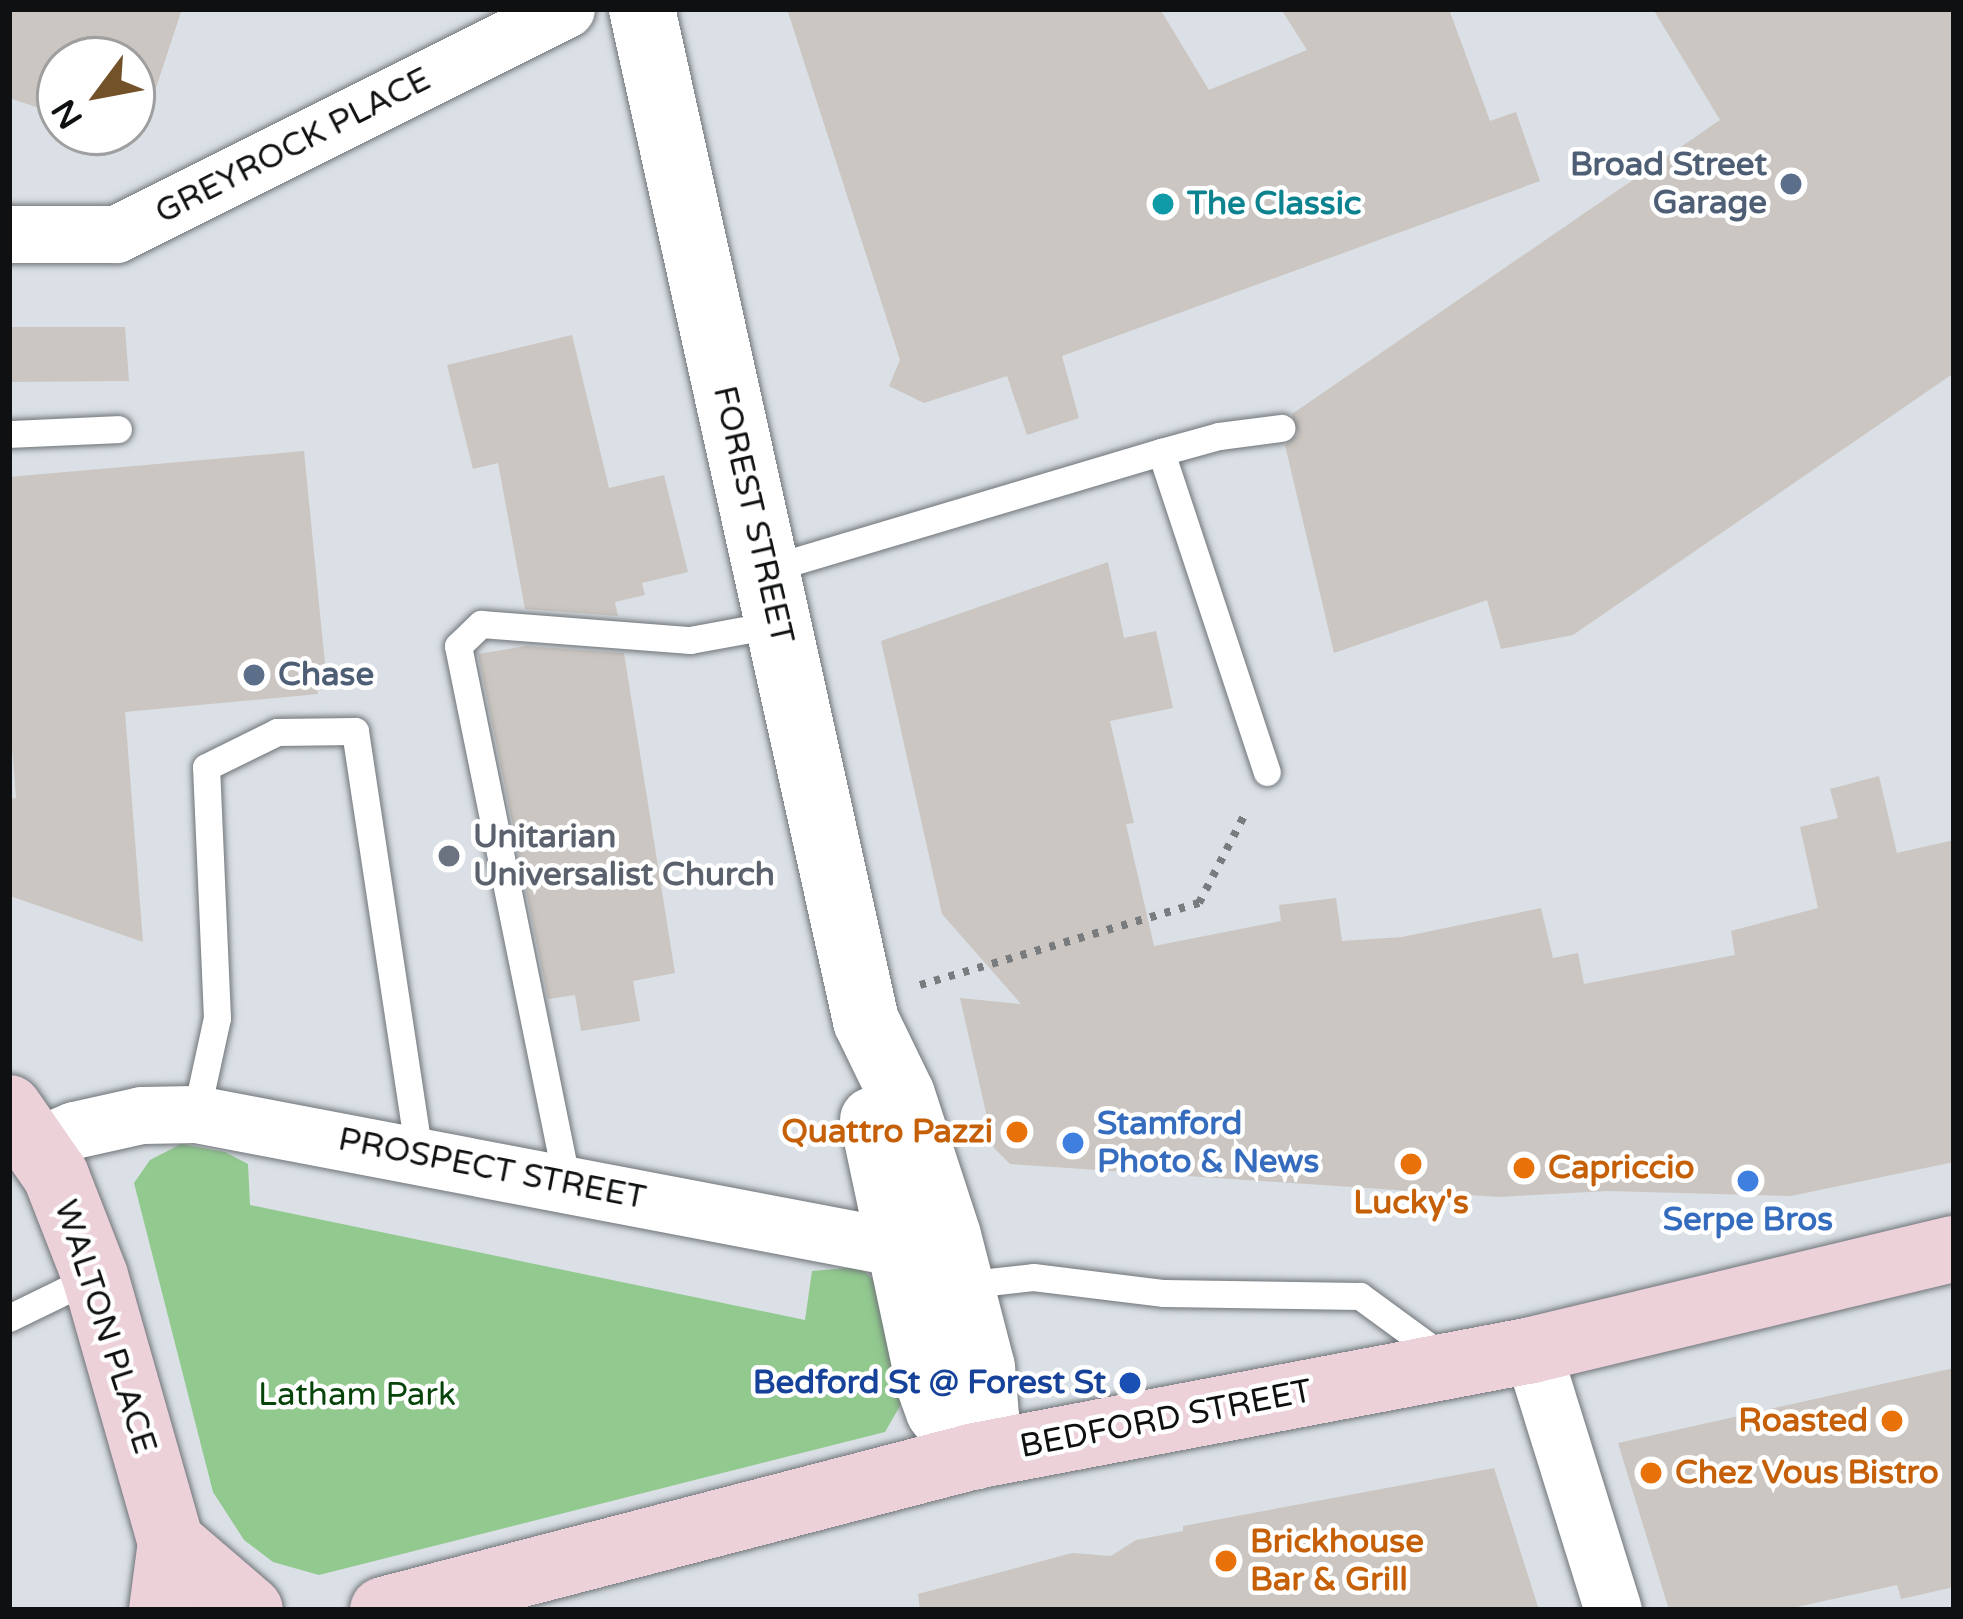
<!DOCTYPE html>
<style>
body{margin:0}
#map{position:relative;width:1963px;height:1619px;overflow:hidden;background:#dae0e5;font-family:"Varela Round",sans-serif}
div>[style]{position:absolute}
.green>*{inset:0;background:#92c98f}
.building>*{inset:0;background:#cbc6c1}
.path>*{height:8px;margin-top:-4px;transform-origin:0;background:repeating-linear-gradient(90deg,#787c7f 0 6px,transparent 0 15px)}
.roads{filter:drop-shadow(0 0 3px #6f7478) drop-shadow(0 0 3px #6f7478)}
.service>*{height:27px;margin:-13.5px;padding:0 13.5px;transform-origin:13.5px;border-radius:13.5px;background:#fff}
.minor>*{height:57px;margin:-28.5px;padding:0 28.5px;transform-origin:28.5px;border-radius:28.5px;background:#fff}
.tertiary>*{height:66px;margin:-33px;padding:0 33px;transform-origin:33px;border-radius:33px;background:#fff}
.secondary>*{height:66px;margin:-33px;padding:0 33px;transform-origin:33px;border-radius:33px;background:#edd1d9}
.dots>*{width:33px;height:33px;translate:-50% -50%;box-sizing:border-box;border:6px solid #fff;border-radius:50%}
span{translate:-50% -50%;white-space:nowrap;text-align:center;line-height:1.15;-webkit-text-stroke:9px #fff;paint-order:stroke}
.street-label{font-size:33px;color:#0e1011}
.service-label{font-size:33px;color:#4e5e75;font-weight:700}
.right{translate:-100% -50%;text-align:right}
.left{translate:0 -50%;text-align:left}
.culture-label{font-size:33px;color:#0d838f;font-weight:700}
.worship-label{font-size:33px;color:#5b616d;font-weight:700}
.shop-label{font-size:33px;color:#366cbe;font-weight:700}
.food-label{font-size:33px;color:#c56008;font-weight:700}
.transit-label{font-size:33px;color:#164399;font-weight:700}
.park-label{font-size:33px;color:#06440a}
.frame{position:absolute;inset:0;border:12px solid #0e1011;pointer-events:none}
.north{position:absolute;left:36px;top:36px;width:120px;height:120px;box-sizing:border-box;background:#fff;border:3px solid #9f9fa0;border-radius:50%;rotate:238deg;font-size:33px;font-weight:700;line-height:48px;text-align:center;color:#0e1011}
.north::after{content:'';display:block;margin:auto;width:42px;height:54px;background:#735229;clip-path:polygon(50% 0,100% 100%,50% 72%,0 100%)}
</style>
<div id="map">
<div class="green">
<i style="clip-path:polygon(181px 1144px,225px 1152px,248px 1164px,250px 1205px,805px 1320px,812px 1271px,859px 1267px,888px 1292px,908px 1392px,885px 1432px,319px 1575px,273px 1562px,244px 1540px,213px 1492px,134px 1183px,150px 1160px)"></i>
</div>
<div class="building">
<i style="clip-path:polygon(9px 9px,182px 9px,153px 97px,132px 90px,132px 60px,60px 60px,60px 115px,9px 98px)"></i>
<i style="clip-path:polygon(787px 9px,1160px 9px,1209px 90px,1307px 50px,1281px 9px,1449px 9px,1490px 121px,1516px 112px,1540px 181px,1062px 356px,1079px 418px,1027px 435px,1007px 376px,924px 403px,889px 386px,900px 360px)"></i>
<i style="clip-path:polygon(1653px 9px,1954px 9px,1954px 373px,1573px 635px,1501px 649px,1487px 600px,1334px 653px,1285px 445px,1298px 434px,1292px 414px,1720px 120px)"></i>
<i style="clip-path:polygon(9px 327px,125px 327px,129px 381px,9px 382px)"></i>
<i style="clip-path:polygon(572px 335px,609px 488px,664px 475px,688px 572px,642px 583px,645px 595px,615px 602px,618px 616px,525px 609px,498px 463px,473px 469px,447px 365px)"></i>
<i style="clip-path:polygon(304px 451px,325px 664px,315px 666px,318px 694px,125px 712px,143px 942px,10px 896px,9px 799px,16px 798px,9px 709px,9px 477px)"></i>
<i style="clip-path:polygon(1108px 562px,1124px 638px,1156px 631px,1173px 708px,1110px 721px,1134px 823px,1126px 824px,1154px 946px,1281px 921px,1279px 905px,1336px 898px,1342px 941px,1402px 937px,1541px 908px,1553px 958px,1578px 953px,1584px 984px,1735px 955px,1731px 931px,1818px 908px,1800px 827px,1838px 818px,1830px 789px,1879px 776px,1897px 853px,1954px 840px,1954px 1162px,1791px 1196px,1608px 1191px,1499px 1197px,1010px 1164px,994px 1148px,960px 998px,1021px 1004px,942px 914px,881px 641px)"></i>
<i style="clip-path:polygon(526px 646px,624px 653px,675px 973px,633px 981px,640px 1021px,581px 1031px,575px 995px,548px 999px,478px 654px)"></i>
<i style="clip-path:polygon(1954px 1368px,1954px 1587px,1901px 1599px,1897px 1585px,1783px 1610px,1669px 1610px,1618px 1443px)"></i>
<i style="clip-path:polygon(1494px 1468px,1539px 1610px,920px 1610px,918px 1594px,1072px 1553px,1111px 1556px,1136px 1540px,1183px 1531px,1183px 1526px)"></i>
</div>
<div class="path">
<i style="left:920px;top:985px;width:291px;rotate:-16.4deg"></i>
<i style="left:1199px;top:903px;width:102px;rotate:-62.7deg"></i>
</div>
<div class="roads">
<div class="service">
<i style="left:9px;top:434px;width:109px;rotate:-2.6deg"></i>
<i style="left:1161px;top:452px;width:60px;rotate:-15.4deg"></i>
<i style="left:1219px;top:436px;width:63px;rotate:-7.4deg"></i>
<i style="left:765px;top:570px;width:413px;rotate:-16.6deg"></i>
<i style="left:1161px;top:452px;width:337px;rotate:71.7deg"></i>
<i style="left:196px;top:1114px;width:98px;rotate:-77.7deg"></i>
<i style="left:217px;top:1018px;width:251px;rotate:-92.5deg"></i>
<i style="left:206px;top:767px;width:79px;rotate:-26.2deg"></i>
<i style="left:277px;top:732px;width:78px;rotate:-0.7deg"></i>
<i style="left:355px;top:731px;width:429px;rotate:81.4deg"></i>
<i style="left:567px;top:1183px;width:548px;rotate:-101.47deg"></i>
<i style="left:458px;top:646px;width:32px;rotate:-44deg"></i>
<i style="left:481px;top:624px;width:210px;rotate:4.4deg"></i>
<i style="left:690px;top:640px;width:88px;rotate:-10.4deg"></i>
<i style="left:962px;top:1285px;width:71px;rotate:-6.4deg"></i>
<i style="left:1033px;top:1277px;width:132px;rotate:7deg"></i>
<i style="left:1164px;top:1293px;width:196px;rotate:0.9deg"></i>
<i style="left:1360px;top:1296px;width:107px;rotate:36.2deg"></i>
<i style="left:9px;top:1318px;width:96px;rotate:-26deg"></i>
</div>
<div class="minor">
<i style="left:9px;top:234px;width:107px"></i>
<i style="left:116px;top:234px;width:503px;rotate:-26.57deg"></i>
<i style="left:37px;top:1146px;width:40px;rotate:-23.4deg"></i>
<i style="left:74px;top:1130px;width:69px;rotate:-12.6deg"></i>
<i style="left:141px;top:1115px;width:55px;rotate:-1deg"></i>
<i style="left:196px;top:1114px;width:716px;rotate:10.79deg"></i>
<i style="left:899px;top:1248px;width:40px;rotate:-14.4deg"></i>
<i style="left:1532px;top:1350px;width:272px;rotate:72.7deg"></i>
</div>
<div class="tertiary">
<i style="left:642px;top:9px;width:1036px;rotate:77.52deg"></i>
<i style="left:866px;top:1021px;width:82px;rotate:64.1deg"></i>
<i style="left:902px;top:1095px;width:148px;rotate:71.9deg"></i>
<i style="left:948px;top:1236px;width:135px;rotate:75.5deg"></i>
<i style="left:982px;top:1367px;width:50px;rotate:85.4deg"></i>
<i style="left:986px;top:1417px;width:41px;rotate:105.8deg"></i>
<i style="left:873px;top:1120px;width:270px;rotate:78deg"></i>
<i style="left:929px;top:1384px;width:29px;rotate:70deg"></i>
<i style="left:939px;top:1411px;width:58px;rotate:51.3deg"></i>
</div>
<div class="secondary">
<i style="left:9px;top:1108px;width:83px;rotate:55.3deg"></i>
<i style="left:56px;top:1176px;width:107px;rotate:68.7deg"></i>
<i style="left:95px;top:1276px;width:277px;rotate:74.1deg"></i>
<i style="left:171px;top:1542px;width:69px;rotate:97.5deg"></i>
<i style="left:171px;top:1542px;width:104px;rotate:40.7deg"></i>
<i style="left:383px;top:1610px;width:612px;rotate:-14.58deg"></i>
<i style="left:975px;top:1456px;width:567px;rotate:-10.77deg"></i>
<i style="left:1532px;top:1350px;width:434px;rotate:-13.5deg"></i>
</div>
</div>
<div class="dots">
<i style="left:1791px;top:184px;background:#5c6f8a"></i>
<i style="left:1163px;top:204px;background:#0f9aa8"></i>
<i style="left:254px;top:675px;background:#5c6f8a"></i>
<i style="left:449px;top:856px;background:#6b7280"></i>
<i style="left:1017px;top:1132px;background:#e8710a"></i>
<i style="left:1073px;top:1143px;background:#3f7fe0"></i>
<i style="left:1411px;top:1164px;background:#e8710a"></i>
<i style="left:1524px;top:1168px;background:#e8710a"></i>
<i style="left:1748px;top:1181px;background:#3f7fe0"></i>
<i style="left:1130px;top:1383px;background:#1a4fb4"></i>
<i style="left:1892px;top:1421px;background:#e8710a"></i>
<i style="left:1651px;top:1473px;background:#e8710a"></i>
<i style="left:1226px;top:1561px;background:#e8710a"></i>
</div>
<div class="street-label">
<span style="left:293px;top:146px;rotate:-27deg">GREYROCK PLACE</span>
<span style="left:753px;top:515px;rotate:77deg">FOREST STREET</span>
<span style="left:492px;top:1169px;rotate:11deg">PROSPECT STREET</span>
<span style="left:105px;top:1327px;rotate:72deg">WALTON PLACE</span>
<span style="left:1166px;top:1419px;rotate:-11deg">BEDFORD STREET</span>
</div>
<div class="service-label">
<span class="right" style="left:1767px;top:184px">Broad Street<br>Garage</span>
<span class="left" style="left:278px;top:675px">Chase</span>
</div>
<div class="culture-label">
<span class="left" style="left:1187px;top:204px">The Classic</span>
</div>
<div class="worship-label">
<span class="left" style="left:473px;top:856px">Unitarian<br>Universalist Church</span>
</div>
<div class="shop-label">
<span class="left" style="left:1097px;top:1143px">Stamford<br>Photo &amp; News</span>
<span style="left:1748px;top:1220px">Serpe Bros</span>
</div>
<div class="food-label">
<span class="right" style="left:993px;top:1132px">Quattro Pazzi</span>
<span class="left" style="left:1548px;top:1168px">Capriccio</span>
<span style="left:1411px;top:1203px">Lucky's</span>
<span class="right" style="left:1868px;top:1421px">Roasted</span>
<span class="left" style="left:1675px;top:1473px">Chez Vous Bistro</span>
<span class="left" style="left:1250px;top:1561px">Brickhouse<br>Bar &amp; Grill</span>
</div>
<div class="transit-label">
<span class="right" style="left:1106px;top:1383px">Bedford St @ Forest St</span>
</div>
<div class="park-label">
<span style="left:357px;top:1395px">Latham Park</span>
</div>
<div class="frame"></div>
<div class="north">N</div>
</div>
